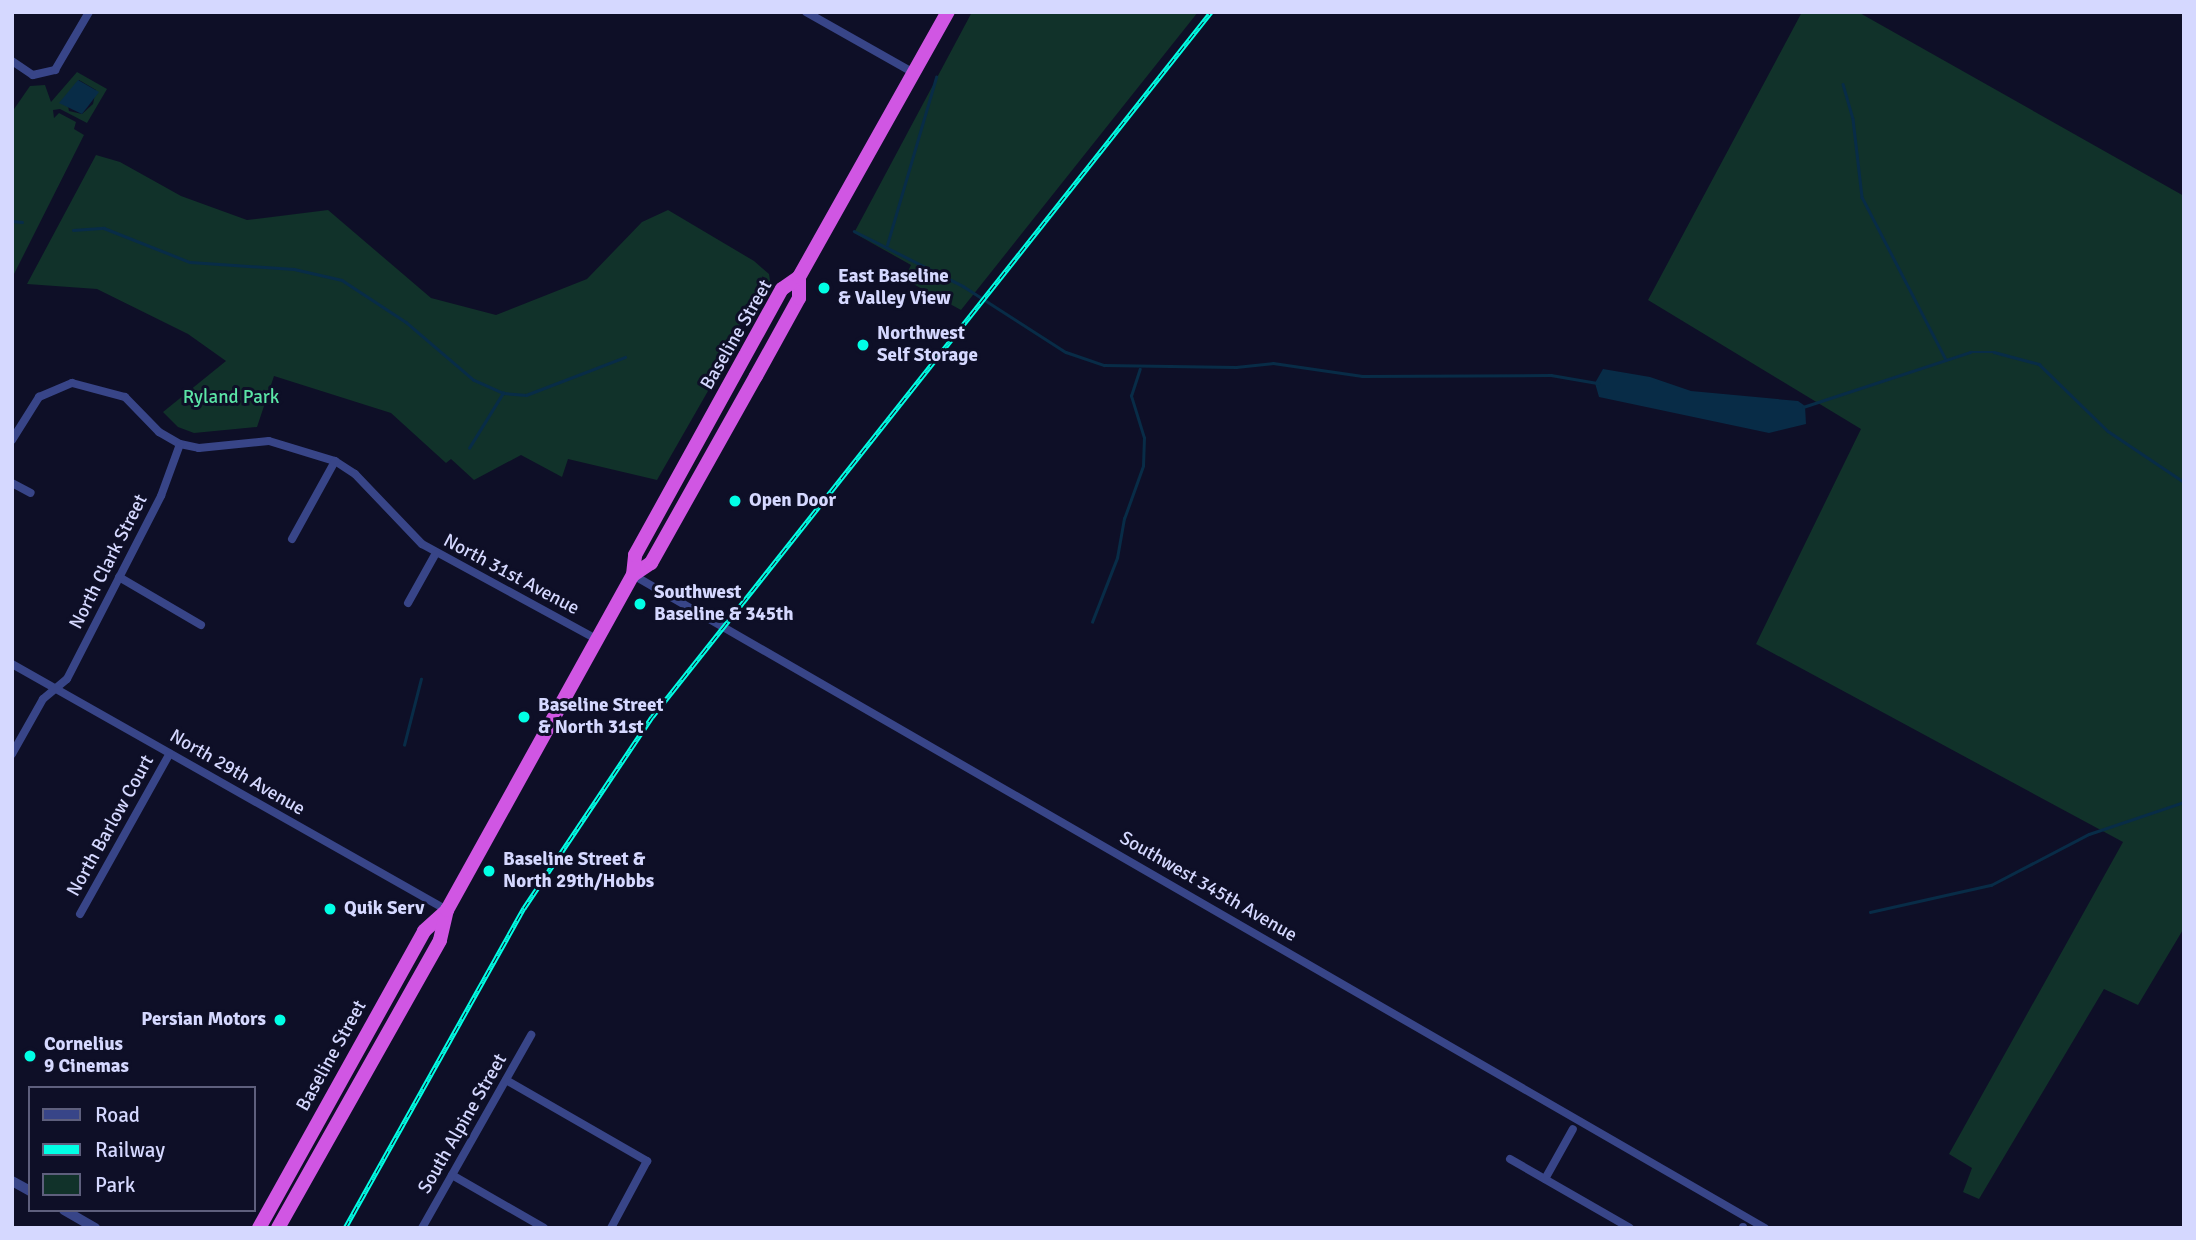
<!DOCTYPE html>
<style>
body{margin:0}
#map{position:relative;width:2196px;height:1240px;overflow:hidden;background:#0e0f27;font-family:Signika,sans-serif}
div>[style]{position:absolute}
.green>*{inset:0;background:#11322a}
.water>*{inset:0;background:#082c47}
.stream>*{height:2.5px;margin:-1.25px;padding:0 1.25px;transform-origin:1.25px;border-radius:1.25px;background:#082c47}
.minor>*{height:8px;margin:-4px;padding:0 4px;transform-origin:4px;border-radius:4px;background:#384588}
.tertiary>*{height:10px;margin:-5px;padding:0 5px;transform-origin:5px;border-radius:5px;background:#384588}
.trunk>*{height:14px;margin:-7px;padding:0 7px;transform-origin:7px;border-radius:7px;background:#d056e3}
.rail>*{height:5px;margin-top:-2.5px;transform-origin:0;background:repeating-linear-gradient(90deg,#0e0f27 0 8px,#01ffe5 0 16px);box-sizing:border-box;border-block:2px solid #01ffe5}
.dots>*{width:19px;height:19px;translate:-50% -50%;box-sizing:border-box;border:4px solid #0e0f27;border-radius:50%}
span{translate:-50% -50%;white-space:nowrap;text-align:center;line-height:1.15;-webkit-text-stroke:6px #0e0f27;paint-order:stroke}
.poi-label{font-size:19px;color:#d5d8ff;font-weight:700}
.left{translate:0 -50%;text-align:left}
.right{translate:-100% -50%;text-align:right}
.street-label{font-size:19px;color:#d5d8ff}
.park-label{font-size:19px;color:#5be5a6}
.frame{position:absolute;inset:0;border:14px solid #d5d8ff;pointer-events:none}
.legend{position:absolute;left:28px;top:1086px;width:228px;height:126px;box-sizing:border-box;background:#0e0f27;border:2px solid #5e5f7d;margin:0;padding:9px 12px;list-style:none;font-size:21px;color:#d5d8ff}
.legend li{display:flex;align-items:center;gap:14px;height:35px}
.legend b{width:35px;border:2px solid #5e5f7d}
</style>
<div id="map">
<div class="green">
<i style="clip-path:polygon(972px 12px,1198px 12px,961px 310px,904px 279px,911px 265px,854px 233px)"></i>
<i style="clip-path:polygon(1802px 12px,1858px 12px,2184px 196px,2184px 928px,2138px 1005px,2104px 989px,1979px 1199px,1963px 1192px,1972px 1168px,1949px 1154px,2123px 842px,1756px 644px,1861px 429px,1648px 300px)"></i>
<i style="clip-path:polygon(evenodd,77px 72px,107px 89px,87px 123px,60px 109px,53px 110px,54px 118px,59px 113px,76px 122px,74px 129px,84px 135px,12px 278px,12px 112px,30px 86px,45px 85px,51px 102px,77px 72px,79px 80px,96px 90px,93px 104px,82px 114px,69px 111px,66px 96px,79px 80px)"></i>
<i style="clip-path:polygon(96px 155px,120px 162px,181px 196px,247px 220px,328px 210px,431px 298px,496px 315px,587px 279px,642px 222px,668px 210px,754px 261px,769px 274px,771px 287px,730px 337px,716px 377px,657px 480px,568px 459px,562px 477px,521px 455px,474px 480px,451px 459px,446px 463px,391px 413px,274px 376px,257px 427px,194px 433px,178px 427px,163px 412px,226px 361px,188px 334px,97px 289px,27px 284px)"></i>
</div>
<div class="water">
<i style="clip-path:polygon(78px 80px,99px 92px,82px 114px,59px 103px)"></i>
<i style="clip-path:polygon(1603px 369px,1650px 377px,1691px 391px,1798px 401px,1805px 406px,1806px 424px,1769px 433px,1599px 397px,1595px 383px)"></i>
</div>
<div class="stream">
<i style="left:1843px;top:84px;width:36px;rotate:74deg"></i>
<i style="left:1853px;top:119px;width:79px;rotate:83.4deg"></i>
<i style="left:1862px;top:197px;width:183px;rotate:62.7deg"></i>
<i style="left:12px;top:221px;width:10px;rotate:6deg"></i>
<i style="left:73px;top:230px;width:31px;rotate:-4deg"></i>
<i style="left:104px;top:228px;width:92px;rotate:21.6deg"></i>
<i style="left:190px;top:262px;width:104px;rotate:3.9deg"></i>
<i style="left:294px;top:269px;width:49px;rotate:12.9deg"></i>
<i style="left:342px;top:280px;width:77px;rotate:33.3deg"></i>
<i style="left:406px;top:322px;width:89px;rotate:40.5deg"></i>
<i style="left:474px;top:380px;width:32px;rotate:24deg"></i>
<i style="left:503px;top:393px;width:23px;rotate:5deg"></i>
<i style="left:526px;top:395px;width:106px;rotate:-21deg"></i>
<i style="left:854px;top:231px;width:122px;rotate:26.8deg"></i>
<i style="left:963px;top:286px;width:122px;rotate:32.7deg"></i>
<i style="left:1066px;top:352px;width:40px;rotate:18.9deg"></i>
<i style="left:1104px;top:365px;width:132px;rotate:0.9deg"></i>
<i style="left:1236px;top:367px;width:37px;rotate:-6deg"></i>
<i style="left:1273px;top:363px;width:90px;rotate:8.3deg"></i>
<i style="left:1362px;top:376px;width:189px;rotate:-0.3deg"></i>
<i style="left:1551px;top:375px;width:48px;rotate:9.7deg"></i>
<i style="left:887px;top:245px;width:175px;rotate:-73.7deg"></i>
<i style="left:1803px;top:407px;width:176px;rotate:-18.2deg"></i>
<i style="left:1970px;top:352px;width:24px"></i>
<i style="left:1994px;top:352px;width:47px;rotate:14.9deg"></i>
<i style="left:2039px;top:364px;width:96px;rotate:44.2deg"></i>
<i style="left:2108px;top:431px;width:92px;rotate:33.9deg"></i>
<i style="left:469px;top:448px;width:65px;rotate:-58.3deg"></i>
<i style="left:1092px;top:622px;width:69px;rotate:-68.7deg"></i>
<i style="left:1117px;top:558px;width:40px;rotate:-80deg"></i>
<i style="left:1124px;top:519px;width:56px;rotate:-70.3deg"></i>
<i style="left:1143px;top:466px;width:28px;rotate:-88deg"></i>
<i style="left:1144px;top:438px;width:44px;rotate:-107.2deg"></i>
<i style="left:1131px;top:396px;width:28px;rotate:-72deg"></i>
<i style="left:404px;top:745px;width:68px;rotate:-75.6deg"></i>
<i style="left:1870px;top:912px;width:124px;rotate:-12.6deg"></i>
<i style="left:1991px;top:885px;width:110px;rotate:-27.5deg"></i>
<i style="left:2089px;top:834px;width:100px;rotate:-18.6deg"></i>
</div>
<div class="minor">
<i style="left:806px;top:12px;width:124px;rotate:29.5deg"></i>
<i style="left:12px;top:61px;width:25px;rotate:34deg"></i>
<i style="left:33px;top:75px;width:23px;rotate:-13deg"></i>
<i style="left:55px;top:70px;width:67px;rotate:-59.6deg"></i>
<i style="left:12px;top:440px;width:51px;rotate:-57.9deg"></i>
<i style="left:39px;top:397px;width:36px;rotate:-23deg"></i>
<i style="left:72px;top:383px;width:55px;rotate:14.8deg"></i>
<i style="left:125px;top:397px;width:49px;rotate:45.8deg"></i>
<i style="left:159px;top:432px;width:24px;rotate:30deg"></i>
<i style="left:180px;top:444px;width:19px;rotate:12deg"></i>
<i style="left:199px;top:448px;width:70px;rotate:-5.7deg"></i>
<i style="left:269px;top:441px;width:69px;rotate:16.9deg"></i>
<i style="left:335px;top:461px;width:24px;rotate:33deg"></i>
<i style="left:355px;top:474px;width:97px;rotate:46.3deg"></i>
<i style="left:422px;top:544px;width:200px;rotate:28.6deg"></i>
<i style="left:12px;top:483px;width:21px;rotate:28deg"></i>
<i style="left:292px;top:539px;width:89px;rotate:-61.1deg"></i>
<i style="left:633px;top:575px;width:1307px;rotate:29.98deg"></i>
<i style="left:119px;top:577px;width:95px;rotate:30.3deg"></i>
<i style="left:408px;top:603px;width:57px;rotate:-60.8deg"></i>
<i style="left:12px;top:664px;width:500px;rotate:29.5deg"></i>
<i style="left:12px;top:754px;width:63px;rotate:-60.6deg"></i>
<i style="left:43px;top:699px;width:31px;rotate:-40deg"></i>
<i style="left:67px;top:679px;width:206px;rotate:-62.8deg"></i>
<i style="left:161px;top:496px;width:55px;rotate:-69.9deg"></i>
<i style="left:80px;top:914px;width:184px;rotate:-60.8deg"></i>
<i style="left:506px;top:1080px;width:163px;rotate:29.9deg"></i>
<i style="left:647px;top:1161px;width:76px;rotate:118.2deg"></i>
<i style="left:1510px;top:1159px;width:138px;rotate:29.9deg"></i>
<i style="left:452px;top:1175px;width:106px;rotate:29.9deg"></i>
<i style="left:1545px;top:1179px;width:57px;rotate:-60.8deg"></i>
<i style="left:422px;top:1228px;width:222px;rotate:-60.5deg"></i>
<i style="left:1743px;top:1228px;width:1px;rotate:-90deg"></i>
</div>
<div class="tertiary">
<i style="left:12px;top:1181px;width:21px;rotate:29deg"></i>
<i style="left:64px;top:1210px;width:36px;rotate:30deg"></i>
</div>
<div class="trunk">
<i style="left:633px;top:575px;width:22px;rotate:-34deg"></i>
<i style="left:651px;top:563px;width:214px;rotate:-60.7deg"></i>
<i style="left:756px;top:376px;width:89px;rotate:-61.1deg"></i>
<i style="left:799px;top:298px;width:21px;rotate:-90deg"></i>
<i style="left:259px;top:1228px;width:340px;rotate:-60.9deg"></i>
<i style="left:424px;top:931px;width:31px;rotate:-42deg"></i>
<i style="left:278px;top:1228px;width:330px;rotate:-60.6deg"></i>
<i style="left:440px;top:940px;width:31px;rotate:-77deg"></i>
<i style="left:447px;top:910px;width:383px;rotate:-61deg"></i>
<i style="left:633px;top:575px;width:20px;rotate:-84deg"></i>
<i style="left:635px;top:555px;width:304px;rotate:-61.1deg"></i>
<i style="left:782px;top:289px;width:21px;rotate:-35deg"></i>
<i style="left:799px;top:277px;width:304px;rotate:-60.7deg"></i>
</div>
<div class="rail">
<i style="left:345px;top:1228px;width:367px;rotate:-60.8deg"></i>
<i style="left:524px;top:908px;width:230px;rotate:-56.2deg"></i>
<i style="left:652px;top:717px;width:900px;rotate:-51.59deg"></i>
</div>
<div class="dots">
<i style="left:824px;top:288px;background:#01ffe5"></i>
<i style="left:863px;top:345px;background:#01ffe5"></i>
<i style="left:735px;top:501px;background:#01ffe5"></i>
<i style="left:640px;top:604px;background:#01ffe5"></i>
<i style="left:524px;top:717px;background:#01ffe5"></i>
<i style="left:489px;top:871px;background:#01ffe5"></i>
<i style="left:330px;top:909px;background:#01ffe5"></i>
<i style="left:280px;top:1020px;background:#01ffe5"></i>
<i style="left:30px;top:1056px;background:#01ffe5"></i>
</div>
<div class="poi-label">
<span class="left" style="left:838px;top:288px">East Baseline<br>&amp; Valley View</span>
<span class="left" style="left:877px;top:345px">Northwest<br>Self Storage</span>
<span class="left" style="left:749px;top:501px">Open Door</span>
<span class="left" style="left:654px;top:604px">Southwest<br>Baseline &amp; 345th</span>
<span class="left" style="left:538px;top:717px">Baseline Street<br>&amp; North 31st</span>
<span class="left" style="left:503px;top:871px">Baseline Street &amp;<br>North 29th/Hobbs</span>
<span class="left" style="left:344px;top:909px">Quik Serv</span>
<span class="right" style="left:266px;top:1020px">Persian Motors</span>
<span class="left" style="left:44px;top:1056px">Cornelius<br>9 Cinemas</span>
</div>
<div class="street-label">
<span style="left:737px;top:335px;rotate:-60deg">Baseline Street</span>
<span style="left:109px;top:562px;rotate:-63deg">North Clark Street</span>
<span style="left:511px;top:575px;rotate:28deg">North 31st Avenue</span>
<span style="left:237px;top:773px;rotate:30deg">North 29th Avenue</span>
<span style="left:111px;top:826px;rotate:-61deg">North Barlow Court</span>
<span style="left:1208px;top:887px;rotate:30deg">Southwest 345th Avenue</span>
<span style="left:332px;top:1056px;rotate:-61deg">Baseline Street</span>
<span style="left:463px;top:1124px;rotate:-60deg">South Alpine Street</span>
</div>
<div class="park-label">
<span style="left:231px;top:398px">Ryland Park</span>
</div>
<div class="frame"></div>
<ul class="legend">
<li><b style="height:9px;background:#384588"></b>Road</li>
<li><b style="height:9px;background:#01ffe5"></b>Railway</li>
<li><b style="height:19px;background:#11322a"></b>Park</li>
</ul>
</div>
